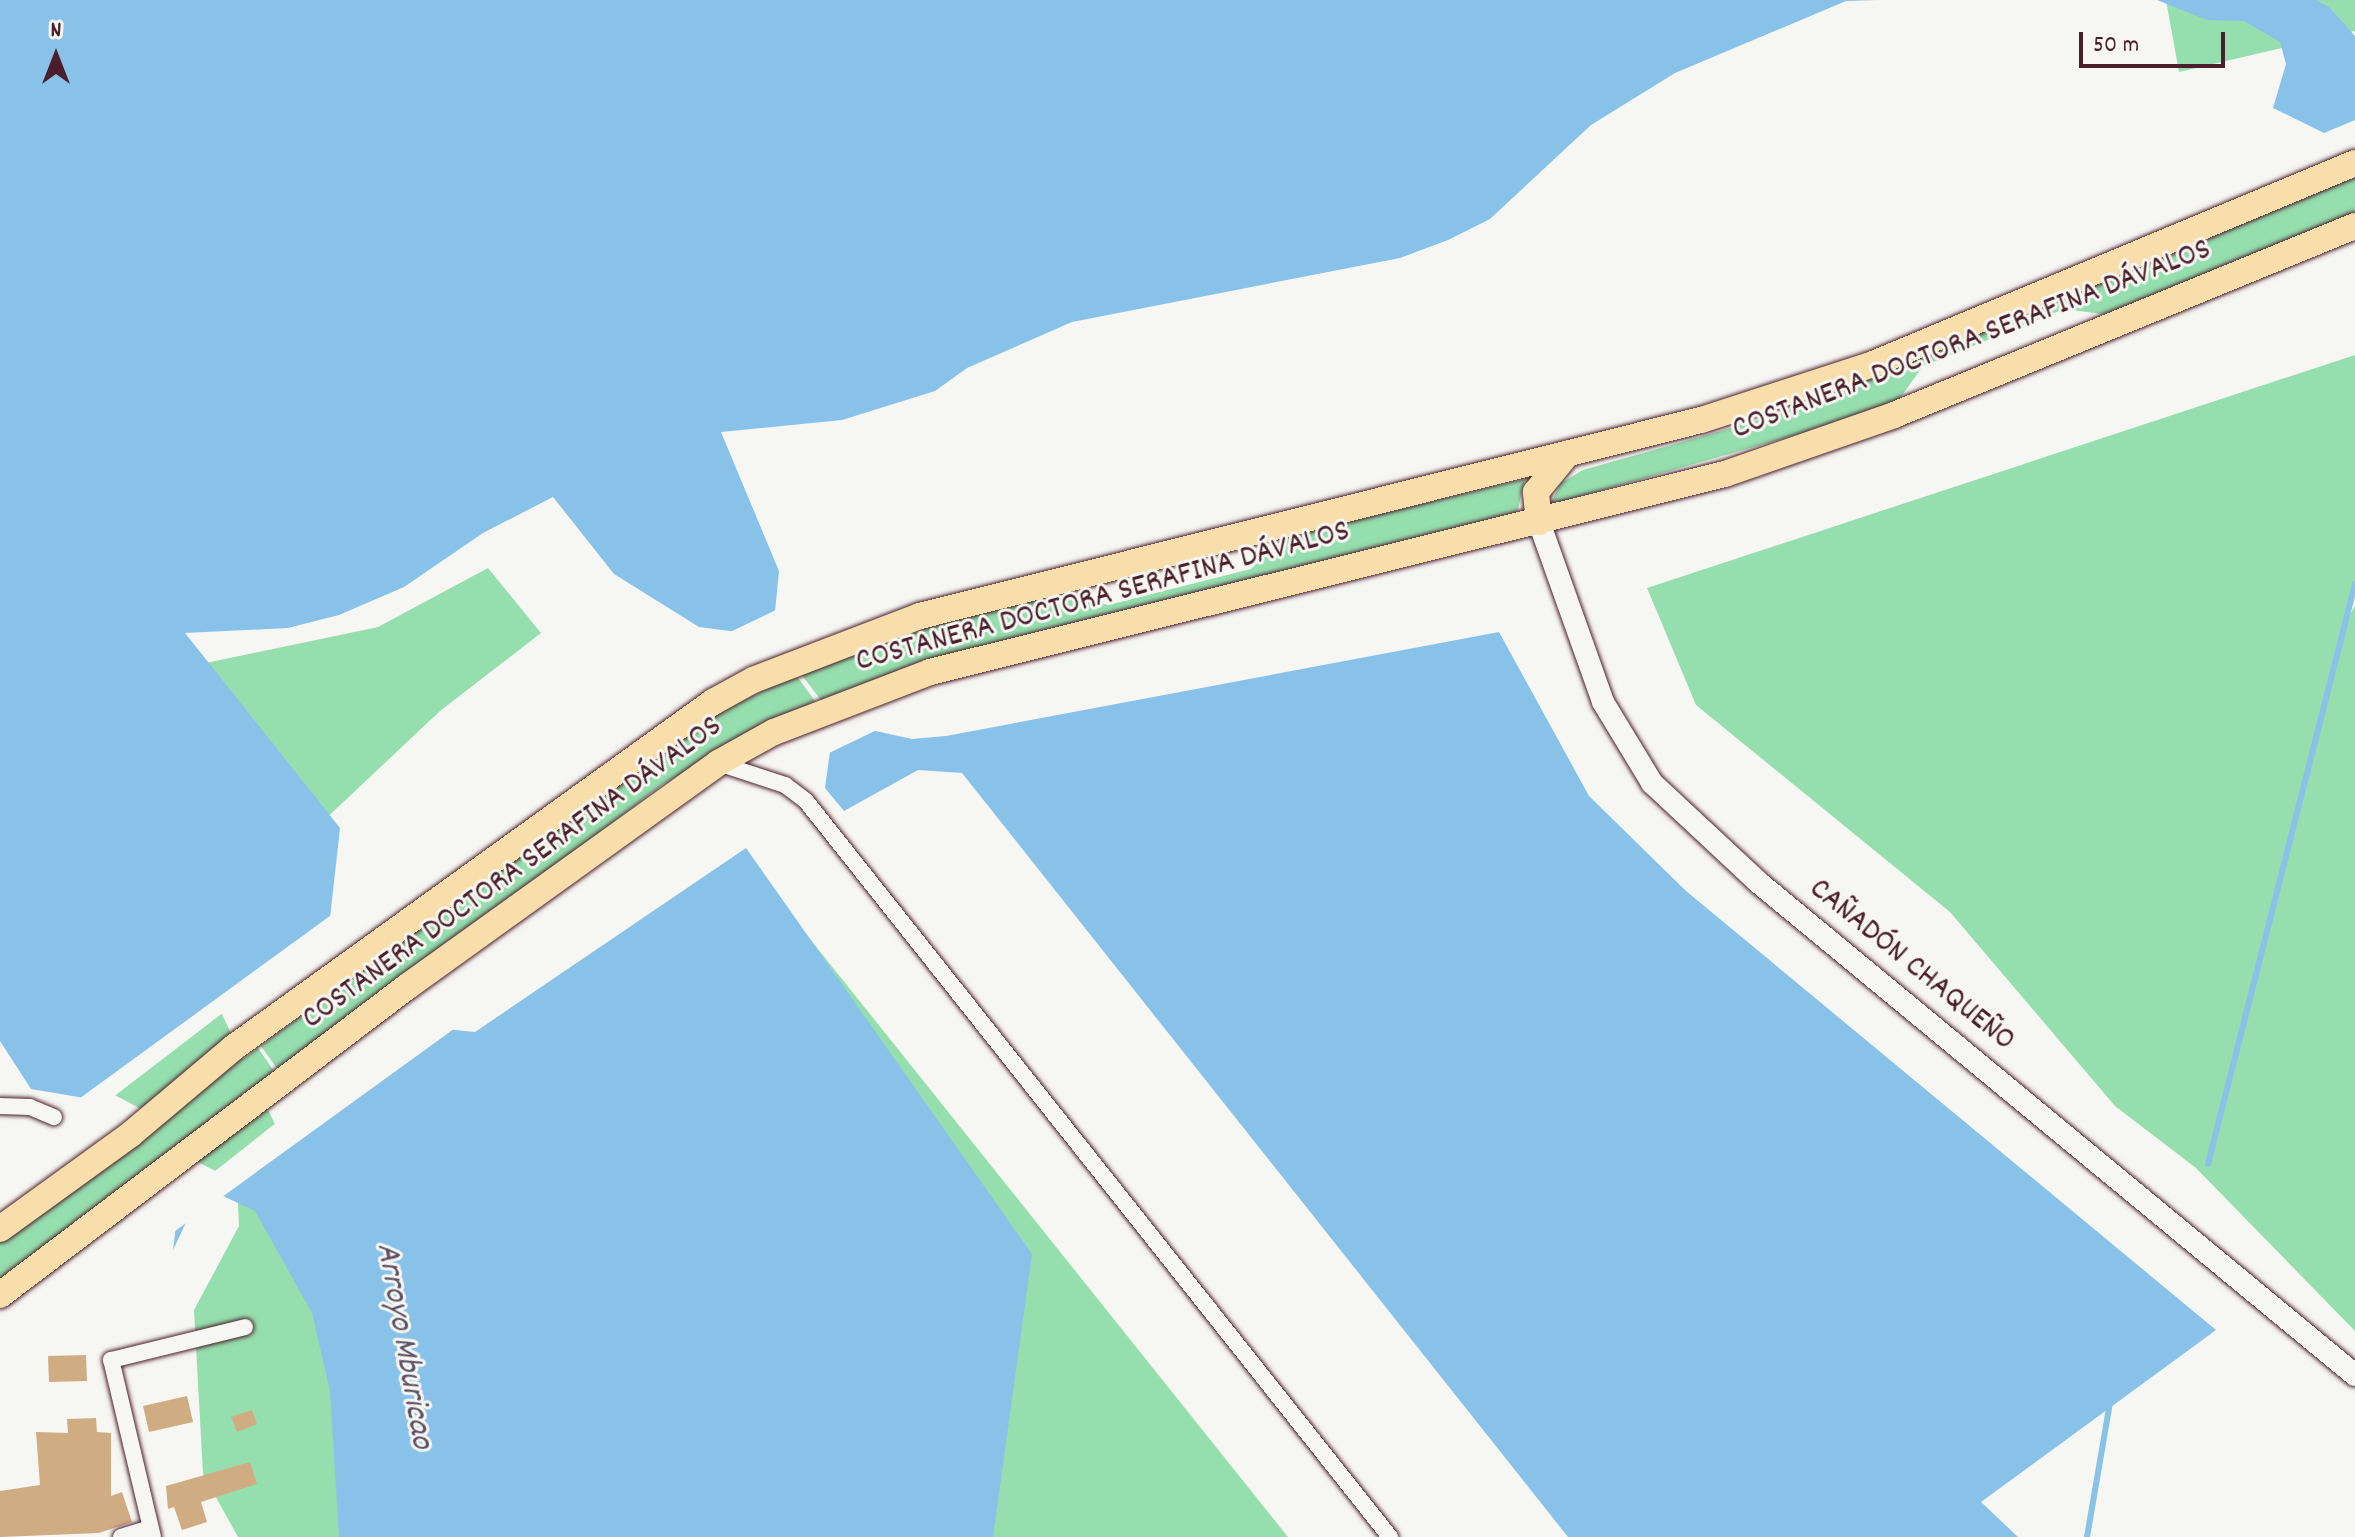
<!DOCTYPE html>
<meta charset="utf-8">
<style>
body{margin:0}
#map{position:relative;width:2355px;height:1537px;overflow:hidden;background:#f6f6f2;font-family:Dekko,sans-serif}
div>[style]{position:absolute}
.green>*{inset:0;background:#95deae}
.water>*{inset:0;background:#89c2e8}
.pier>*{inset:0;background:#f6f6f2}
.stream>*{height:6px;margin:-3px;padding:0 3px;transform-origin:3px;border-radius:3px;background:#89c2e8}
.building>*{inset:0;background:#d0ac83}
.roads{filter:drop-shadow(0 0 2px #4a1f2b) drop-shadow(0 0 2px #4a1f2b)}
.minor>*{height:16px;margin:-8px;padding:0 8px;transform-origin:8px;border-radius:8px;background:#f6f6f2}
.secondary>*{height:22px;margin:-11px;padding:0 11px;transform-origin:11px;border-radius:11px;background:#f6f6f2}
.trunk>*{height:26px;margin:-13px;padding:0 13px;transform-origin:13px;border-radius:13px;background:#f8deab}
span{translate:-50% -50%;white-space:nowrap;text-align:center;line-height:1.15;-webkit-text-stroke:6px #f6f6f2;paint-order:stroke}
.street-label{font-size:32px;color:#4a1f2b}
.water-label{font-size:34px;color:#5d5064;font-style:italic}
.north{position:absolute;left:16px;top:16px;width:80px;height:80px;-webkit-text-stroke:6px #f6f6f2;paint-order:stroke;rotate:0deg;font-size:22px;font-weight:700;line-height:32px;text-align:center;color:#4a1f2b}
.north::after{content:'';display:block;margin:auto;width:28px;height:36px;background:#4a1f2b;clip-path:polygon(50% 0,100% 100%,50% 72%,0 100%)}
.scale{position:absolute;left:2079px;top:32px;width:146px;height:36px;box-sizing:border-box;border:4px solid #4a1f2b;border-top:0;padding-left:10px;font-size:24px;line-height:28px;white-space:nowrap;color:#4a1f2b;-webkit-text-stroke:6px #f6f6f2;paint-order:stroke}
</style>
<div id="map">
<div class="green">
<i style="clip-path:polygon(2166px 0,2355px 0,2355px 31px,2179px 72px)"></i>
<i style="clip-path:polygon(2355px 176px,2355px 214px,2110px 315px,2064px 309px,1923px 366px,1898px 401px,1869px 414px,1550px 505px,1561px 483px,1583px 470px,1777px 415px)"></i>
<i style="clip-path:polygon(2355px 355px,2355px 584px,2348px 617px,2355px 606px,2355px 1331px,2196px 1168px,2115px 1106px,1950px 912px,1696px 705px,1647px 588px)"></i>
<i style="clip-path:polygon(1525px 479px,1517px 513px,937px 660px,821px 700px,800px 673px,925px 626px,1061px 593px,1108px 605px,1251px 569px,1282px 538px)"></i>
<i style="clip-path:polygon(488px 568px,541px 633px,440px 711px,319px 825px,219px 1008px,243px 1059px,258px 1048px,278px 1077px,259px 1091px,285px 1145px,844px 1537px,238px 1537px,203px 1474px,194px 1310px,239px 1226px,237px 1182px,194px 1160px,0 1282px,0 1242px,151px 1114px,105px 1090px,0 706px,378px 627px)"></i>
<i style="clip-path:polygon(796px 675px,815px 701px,663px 784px,281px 1074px,261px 1046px,576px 808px,703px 720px)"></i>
<i style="clip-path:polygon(754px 869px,1288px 1537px,867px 1537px)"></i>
</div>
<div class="water">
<i style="clip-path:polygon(0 0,1878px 0,1846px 1px,1675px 73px,1591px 125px,1490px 219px,1448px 240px,1400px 258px,1072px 322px,967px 368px,935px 391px,842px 420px,721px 432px,779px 571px,774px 622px,752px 634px,699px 627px,614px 574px,553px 497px,483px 533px,404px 587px,339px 615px,288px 628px,185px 633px,340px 828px,329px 927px,102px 1101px,31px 1089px,0 1041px)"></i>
<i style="clip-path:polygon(2157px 0,2316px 0,2329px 7px,2355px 36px,2355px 120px,2324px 133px,2273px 108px,2286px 64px,2280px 42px,2244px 21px,2207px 20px)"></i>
<i style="clip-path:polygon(1499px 632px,1589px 796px,1686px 891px,2216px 1330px,1981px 1502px,2018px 1537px,1568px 1537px,962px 773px,918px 770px,844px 811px,825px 788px,832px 737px,853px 726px,912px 739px,946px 736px)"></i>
<i style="clip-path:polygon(746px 848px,1032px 1254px,993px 1537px,339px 1537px,330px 1391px,312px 1313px,255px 1211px,221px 1195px,191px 1212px,173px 1250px,179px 1203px,406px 1025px,475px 1032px)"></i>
</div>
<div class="pier">
<i style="clip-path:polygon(780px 608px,777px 624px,754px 637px,726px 634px)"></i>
<i style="clip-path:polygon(851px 722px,881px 728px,825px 755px,829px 734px)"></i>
<i style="clip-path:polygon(334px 913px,331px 930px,104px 1104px,76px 1101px)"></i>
<i style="clip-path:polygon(404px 1022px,458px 1026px,171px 1234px,177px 1201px)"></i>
</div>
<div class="stream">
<i style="left:2208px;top:1164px;width:598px;rotate:-75.78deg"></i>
<i style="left:2087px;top:1537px;width:137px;rotate:-80.3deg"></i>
</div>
<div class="building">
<i style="clip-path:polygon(86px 1355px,87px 1381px,49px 1382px,48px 1356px)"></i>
<i style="clip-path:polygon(187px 1396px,193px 1422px,149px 1432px,143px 1406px)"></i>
<i style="clip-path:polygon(252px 1410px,257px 1424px,237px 1432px,231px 1417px)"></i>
<i style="clip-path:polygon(96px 1418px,97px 1432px,111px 1433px,111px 1496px,122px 1492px,132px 1522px,99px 1533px,0 1537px,0 1491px,40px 1485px,36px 1432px,68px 1433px,67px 1419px)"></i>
<i style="clip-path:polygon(250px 1462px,257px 1484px,201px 1502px,207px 1522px,182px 1530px,174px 1507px,168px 1509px,166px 1486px)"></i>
</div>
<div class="roads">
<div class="minor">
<i style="left:718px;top:763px;width:71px;rotate:18.2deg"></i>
<i style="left:785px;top:785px;width:26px;rotate:37deg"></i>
<i style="left:806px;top:801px;width:940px;rotate:51.57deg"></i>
<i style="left:0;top:1106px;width:30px;rotate:2deg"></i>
<i style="left:30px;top:1107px;width:26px;rotate:23deg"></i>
<i style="left:121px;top:1537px;width:30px;rotate:-17deg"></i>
<i style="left:153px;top:1537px;width:182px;rotate:-103.3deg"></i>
<i style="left:111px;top:1360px;width:138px;rotate:-13.8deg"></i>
</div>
<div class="secondary">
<i style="left:1539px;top:522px;width:191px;rotate:70.4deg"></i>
<i style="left:1603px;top:702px;width:95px;rotate:58.8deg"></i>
<i style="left:1652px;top:783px;width:145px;rotate:43deg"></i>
<i style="left:1758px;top:882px;width:774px;rotate:39.55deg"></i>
</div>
<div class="trunk">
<i style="left:1539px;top:522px;width:30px;rotate:-96deg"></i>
<i style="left:1536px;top:492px;width:50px;rotate:-50.6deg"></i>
<i style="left:0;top:1229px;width:162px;rotate:-35.9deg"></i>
<i style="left:131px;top:1134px;width:133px;rotate:-40.1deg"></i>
<i style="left:233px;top:1048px;width:592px;rotate:-35.79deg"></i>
<i style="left:713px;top:702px;width:46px;rotate:-28.8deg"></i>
<i style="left:753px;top:680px;width:179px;rotate:-21deg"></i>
<i style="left:920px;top:616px;width:805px;rotate:-14.09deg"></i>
<i style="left:1701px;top:420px;width:181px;rotate:-18deg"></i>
<i style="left:1873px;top:364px;width:522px;rotate:-22.64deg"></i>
<i style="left:0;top:1295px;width:512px;rotate:-37.14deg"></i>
<i style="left:408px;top:986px;width:382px;rotate:-35.7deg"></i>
<i style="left:718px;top:763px;width:64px;rotate:-29deg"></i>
<i style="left:774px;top:732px;width:167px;rotate:-21deg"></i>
<i style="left:930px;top:672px;width:819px;rotate:-13.99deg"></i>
<i style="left:1725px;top:474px;width:179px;rotate:-19.2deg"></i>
<i style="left:1894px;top:415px;width:498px;rotate:-22.3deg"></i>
</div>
</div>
<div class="street-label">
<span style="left:1972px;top:341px;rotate:-21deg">COSTANERA DOCTORA SERAFINA DÁVALOS</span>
<span style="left:1103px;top:598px;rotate:-15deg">COSTANERA DOCTORA SERAFINA DÁVALOS</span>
<span style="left:513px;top:874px;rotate:-36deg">COSTANERA DOCTORA SERAFINA DÁVALOS</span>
<span style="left:1911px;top:966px;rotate:39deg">CAÑADÓN CHAQUEÑO</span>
</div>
<div class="water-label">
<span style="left:403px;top:1346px;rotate:80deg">Arroyo Mburicao</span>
</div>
<div class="north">N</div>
<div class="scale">50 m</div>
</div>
